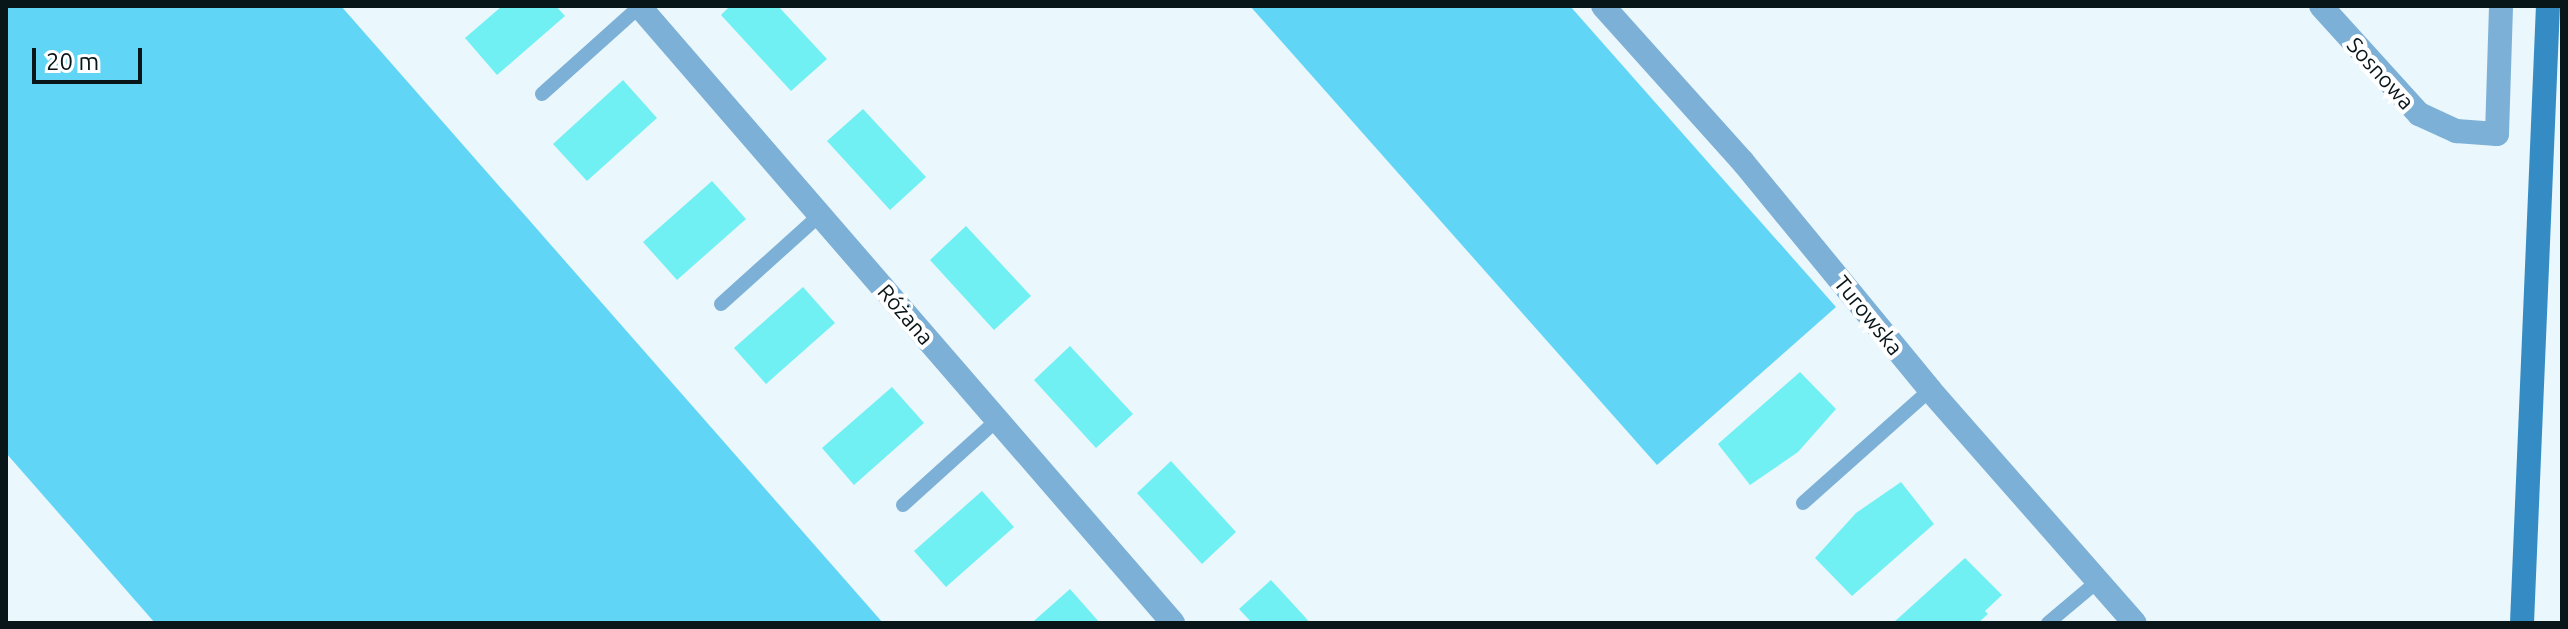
<!DOCTYPE html>
<meta charset="utf-8">
<style>
body{margin:0}
#map{position:relative;width:2568px;height:629px;overflow:hidden;background:#eaf7fc;font-family:Ubuntu,sans-serif}
div>[style]{position:absolute}
.forest>*{inset:0;background:#61d5f5}
.building>*{inset:0;background:#70f0f3}
.lane>*{height:14px;margin:-7px;padding:0 7px;transform-origin:7px;border-radius:7px;background:#7cb0d6}
.street>*{height:24px;margin:-12px;padding:0 12px;transform-origin:12px;border-radius:12px;background:#7cb0d6}
.secondary>*{height:24px;margin:-12px;padding:0 12px;transform-origin:12px;border-radius:12px;background:#358cc4}
span{translate:-50% -50%;white-space:nowrap;text-align:center;line-height:1.15;-webkit-text-stroke:8px #fff;paint-order:stroke}
.street-label{font-size:22px;color:#081519}
.frame{position:absolute;inset:0;border:8px solid #081519;pointer-events:none}
.scale{position:absolute;left:32px;top:48px;width:110px;height:36px;box-sizing:border-box;border:4px solid #081519;border-top:0;padding-left:10px;font-size:24px;line-height:28px;white-space:nowrap;color:#081519;-webkit-text-stroke:6px #fff;paint-order:stroke}
</style>
<div id="map">
<div class="forest">
<i style="clip-path:polygon(6px 6px,341px 6px,883px 623px,155px 623px,6px 453px)"></i>
<i style="clip-path:polygon(1250px 6px,1570px 6px,1836px 307px,1657px 465px)"></i>
</div>
<div class="building">
<i style="clip-path:polygon(502px 6px,556px 6px,565px 16px,497px 75px,465px 38px)"></i>
<i style="clip-path:polygon(730px 6px,778px 6px,827px 59px,791px 91px,721px 15px)"></i>
<i style="clip-path:polygon(623px 80px,657px 118px,587px 181px,553px 144px)"></i>
<i style="clip-path:polygon(863px 109px,926px 177px,890px 210px,827px 141px)"></i>
<i style="clip-path:polygon(712px 181px,746px 219px,677px 280px,643px 242px)"></i>
<i style="clip-path:polygon(966px 226px,1031px 296px,994px 330px,930px 260px)"></i>
<i style="clip-path:polygon(803px 287px,835px 323px,766px 384px,734px 348px)"></i>
<i style="clip-path:polygon(1070px 346px,1133px 414px,1096px 448px,1034px 380px)"></i>
<i style="clip-path:polygon(1800px 372px,1836px 409px,1798px 452px,1750px 485px,1718px 444px)"></i>
<i style="clip-path:polygon(892px 387px,924px 423px,854px 485px,822px 448px)"></i>
<i style="clip-path:polygon(1171px 461px,1236px 532px,1202px 564px,1137px 493px)"></i>
<i style="clip-path:polygon(1901px 482px,1934px 524px,1852px 596px,1815px 558px,1856px 513px)"></i>
<i style="clip-path:polygon(982px 491px,1014px 527px,946px 587px,914px 551px)"></i>
<i style="clip-path:polygon(1965px 558px,2002px 595px,1985px 611px,1988px 614px,1978px 623px,1893px 623px)"></i>
<i style="clip-path:polygon(1271px 580px,1305px 617px,1310px 623px,1252px 623px,1239px 609px)"></i>
<i style="clip-path:polygon(1070px 589px,1100px 623px,1032px 623px,1035px 620px)"></i>
</div>
<div class="lane">
<i style="left:542px;top:94px;width:130px;rotate:-41.9deg"></i>
<i style="left:721px;top:304px;width:133px;rotate:-42deg"></i>
<i style="left:1803px;top:503px;width:170px;rotate:-41.7deg"></i>
<i style="left:903px;top:505px;width:127px;rotate:-42.1deg"></i>
<i style="left:2048px;top:623px;width:65px;rotate:-40deg"></i>
</div>
<div class="street">
<i style="left:639px;top:6px;width:816px;rotate:49.12deg"></i>
<i style="left:1603px;top:6px;width:210px;rotate:48.1deg"></i>
<i style="left:1743px;top:162px;width:295px;rotate:50.6deg"></i>
<i style="left:1930px;top:390px;width:310px;rotate:48.7deg"></i>
<i style="left:2321px;top:6px;width:146px;rotate:47.8deg"></i>
<i style="left:2419px;top:114px;width:41px;rotate:24.7deg"></i>
<i style="left:2456px;top:131px;width:41px;rotate:4.2deg"></i>
<i style="left:2497px;top:134px;width:128px;rotate:-88.2deg"></i>
</div>
<div class="secondary">
<i style="left:2522px;top:623px;width:618px;rotate:-87.59deg"></i>
</div>
<div class="street-label">
<span style="left:2381px;top:73px;rotate:48deg">Sosnowa</span>
<span style="left:906px;top:314px;rotate:49deg">Różana</span>
<span style="left:1869px;top:315px;rotate:51deg">Turowska</span>
</div>
<div class="frame"></div>
<div class="scale">20 m</div>
</div>
